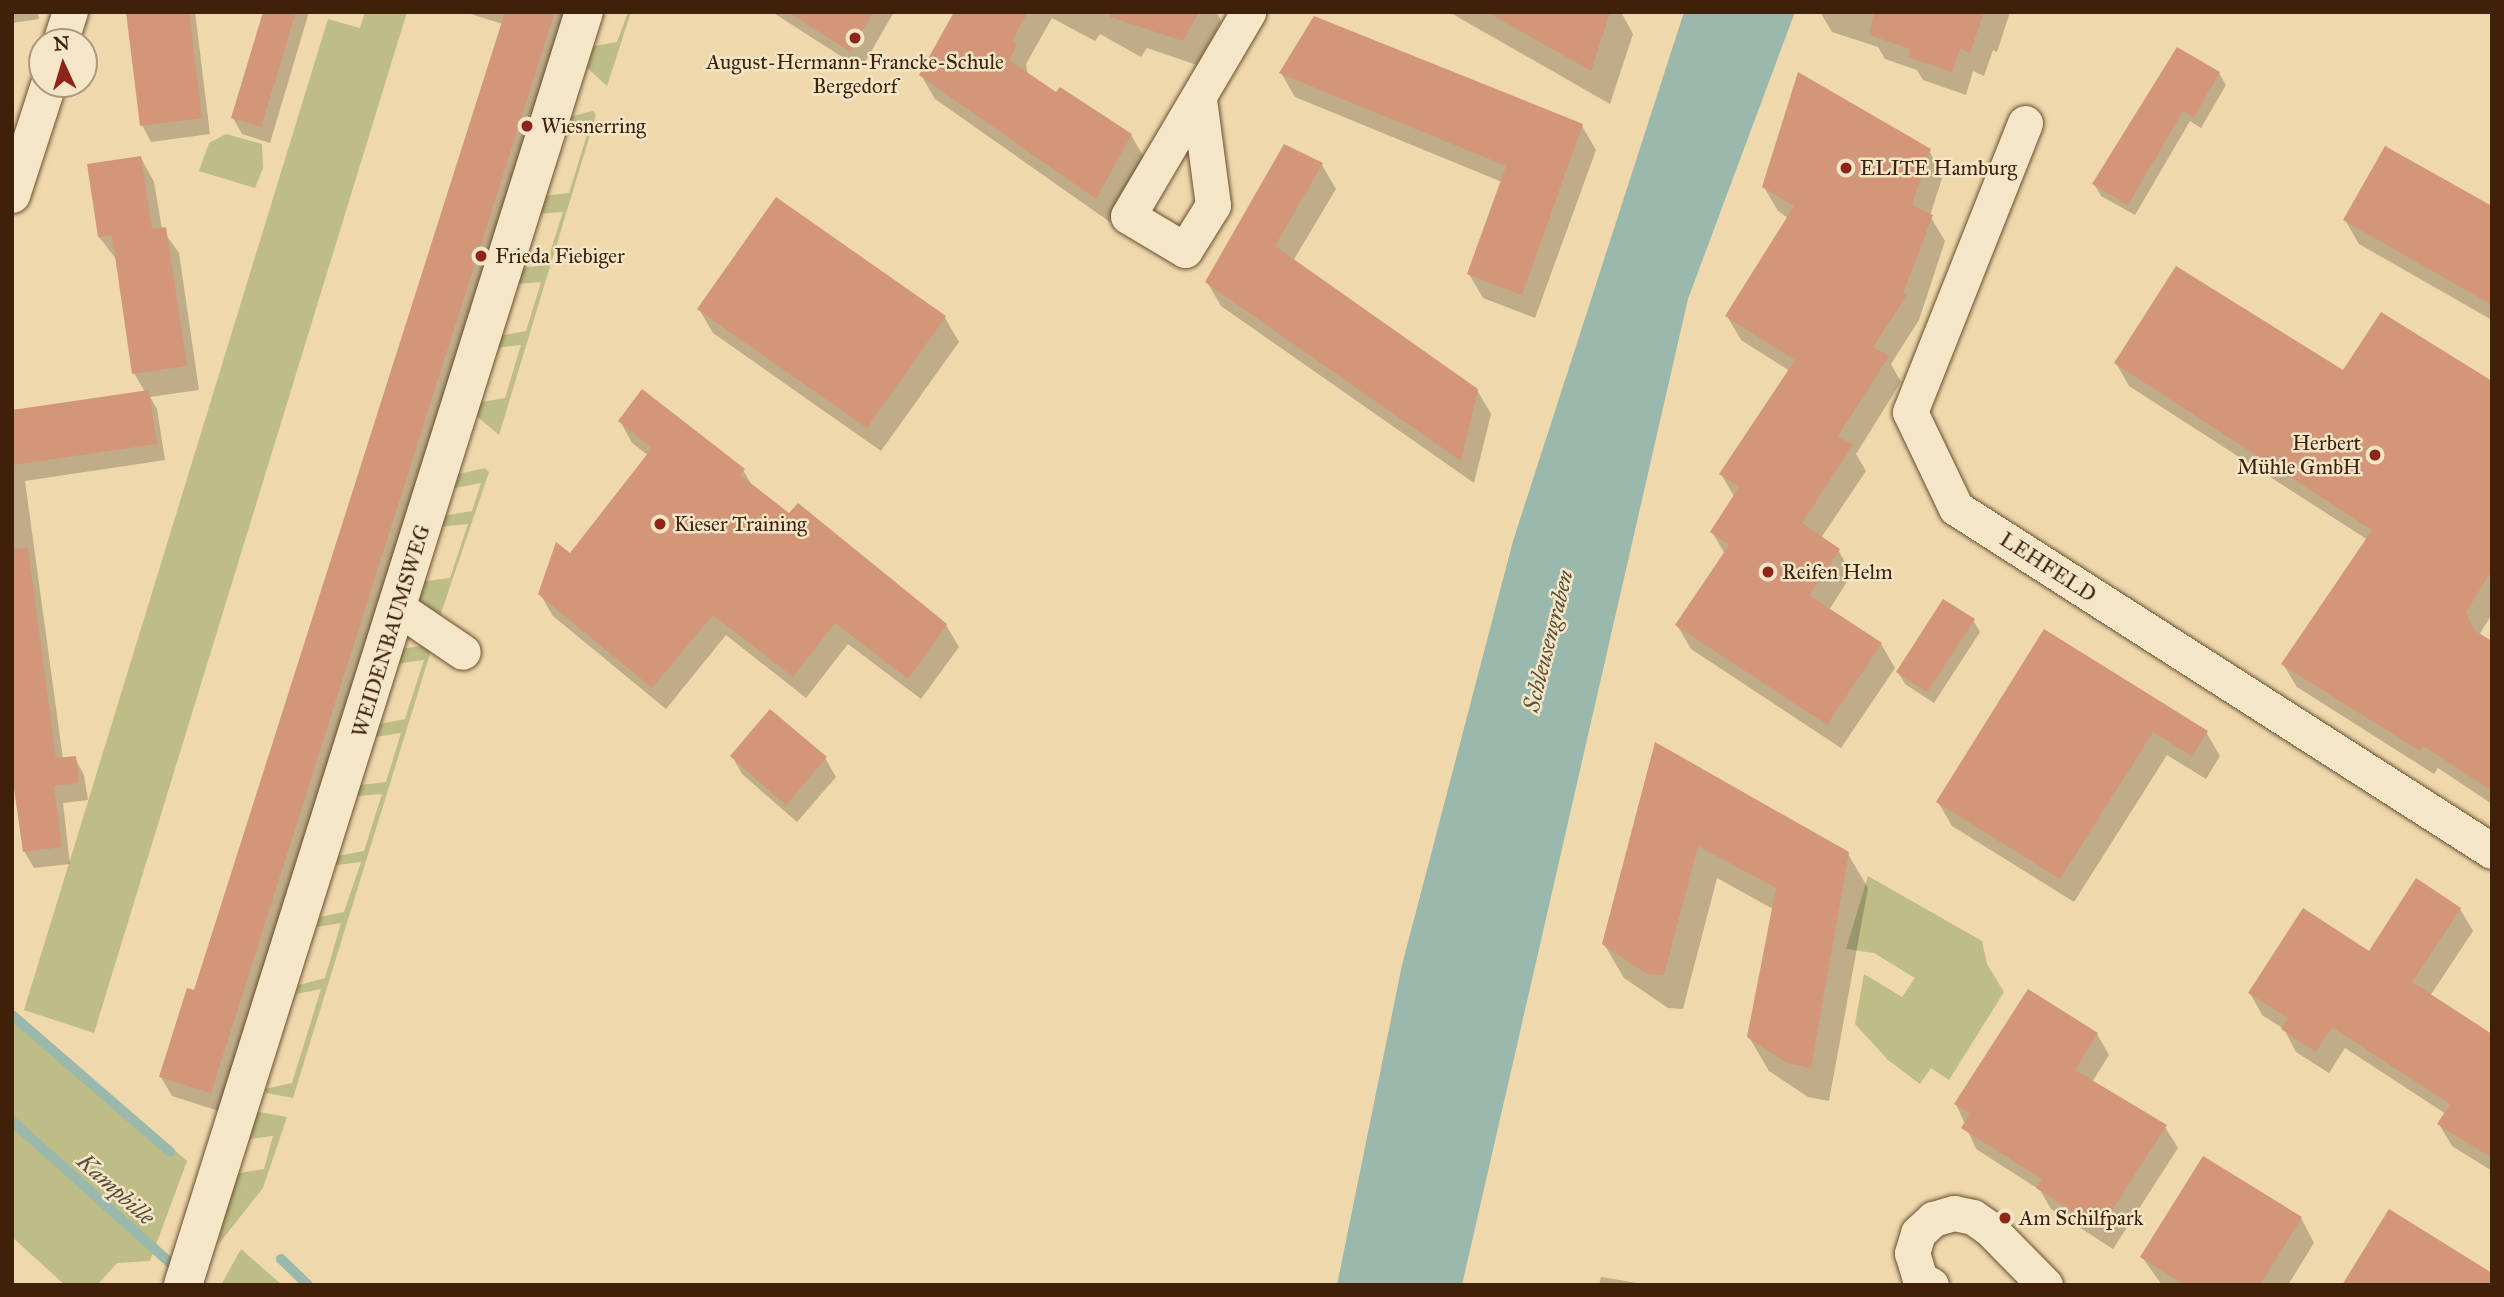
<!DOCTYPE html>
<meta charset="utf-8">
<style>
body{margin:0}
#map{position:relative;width:2504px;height:1297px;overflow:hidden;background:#efd8ab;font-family:"IM FELL Great Primer",serif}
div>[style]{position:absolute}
.green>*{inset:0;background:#bebd86}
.water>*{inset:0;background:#9ab9ac}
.shadow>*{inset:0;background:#0003}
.stream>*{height:10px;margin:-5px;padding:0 5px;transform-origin:5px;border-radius:5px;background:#9ab9ac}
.building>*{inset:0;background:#d49679}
.roads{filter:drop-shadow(0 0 2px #6b4e32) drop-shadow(0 0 2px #6b4e32)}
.minor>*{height:35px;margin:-17.5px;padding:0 17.5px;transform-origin:17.5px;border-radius:17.5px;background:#f5e6c8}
.tertiary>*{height:38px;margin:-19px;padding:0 19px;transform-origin:19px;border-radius:19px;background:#f5e6c8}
.dots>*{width:19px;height:19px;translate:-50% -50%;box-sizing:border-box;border:4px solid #f5e6c8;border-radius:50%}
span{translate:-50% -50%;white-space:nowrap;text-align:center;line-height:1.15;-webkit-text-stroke:5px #f5e6c8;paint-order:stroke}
.poi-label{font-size:21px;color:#3f2009}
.left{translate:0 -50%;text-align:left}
.right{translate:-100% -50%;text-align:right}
.street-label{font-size:21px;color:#3f2009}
.water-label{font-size:23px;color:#5a4e3a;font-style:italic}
.frame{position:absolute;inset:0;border:14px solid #3f2009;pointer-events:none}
.north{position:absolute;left:28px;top:28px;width:70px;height:70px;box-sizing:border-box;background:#f5e6c8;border:2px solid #ac977c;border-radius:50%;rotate:356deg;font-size:19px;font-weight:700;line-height:28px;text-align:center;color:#3f2009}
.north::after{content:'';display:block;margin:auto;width:24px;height:32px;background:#8f2418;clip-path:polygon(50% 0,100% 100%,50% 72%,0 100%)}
</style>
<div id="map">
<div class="green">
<i style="clip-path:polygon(365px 12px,407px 12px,94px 1033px,24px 1010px,328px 19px,360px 28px)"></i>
<i style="clip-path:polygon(628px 12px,631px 12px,607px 86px,582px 63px,588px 47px,617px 42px)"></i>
<i style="clip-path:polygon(593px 111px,596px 115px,499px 435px,473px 413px,476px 403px,505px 398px,521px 345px,495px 348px,499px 336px,526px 331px,541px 282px,516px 284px,520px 268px,546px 265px,563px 212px,537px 214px,543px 196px,569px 193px,590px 125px,561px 130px,565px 118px)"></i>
<i style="clip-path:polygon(226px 134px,262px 144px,263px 168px,255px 188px,199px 171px,209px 143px)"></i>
<i style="clip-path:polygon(485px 468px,489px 472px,438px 622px,415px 595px,419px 582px,450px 578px,468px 524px,440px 527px,443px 516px,472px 511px,481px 483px,449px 489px,454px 475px)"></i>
<i style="clip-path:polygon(433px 644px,293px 1098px,266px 1093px,265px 1089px,292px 1083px,321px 989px,296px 994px,299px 985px,325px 978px,341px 923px,317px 927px,320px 917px,344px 912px,361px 862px,336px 865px,338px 856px,364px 851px,382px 794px,357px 796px,360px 785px,386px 782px,401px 733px,375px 737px,380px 724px,405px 719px,424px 660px,396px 664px,401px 649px)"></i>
<i style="clip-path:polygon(1868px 876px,1982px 941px,1987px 964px,2004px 992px,1949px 1080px,1931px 1068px,1920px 1084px,1888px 1060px,1855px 1024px,1864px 974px,1902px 997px,1915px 978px,1874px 953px,1846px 949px)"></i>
<i style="clip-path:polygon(12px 1009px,187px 1161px,150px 1261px,117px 1263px,97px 1285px,65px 1285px,12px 1237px)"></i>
<i style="clip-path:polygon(260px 1112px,287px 1117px,263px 1188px,218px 1245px,234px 1174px,264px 1169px,273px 1136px,244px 1140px,253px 1114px)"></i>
<i style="clip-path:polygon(241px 1249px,282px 1285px,221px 1285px)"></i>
</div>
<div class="water">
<i style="clip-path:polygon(1684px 12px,1795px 12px,1688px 299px,1462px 1285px,1337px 1285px,1402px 965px,1513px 541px)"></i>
</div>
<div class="shadow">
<i style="clip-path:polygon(12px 12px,38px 12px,39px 19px,12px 23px)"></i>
<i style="clip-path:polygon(128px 12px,195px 12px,210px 134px,151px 142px,142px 125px)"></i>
<i style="clip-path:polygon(265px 12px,309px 12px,270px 143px,242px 134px,233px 118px)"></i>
<i style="clip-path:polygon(464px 12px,571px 12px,222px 1112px,172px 1096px,161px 1077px,195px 993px,503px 24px)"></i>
<i style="clip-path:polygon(772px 12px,894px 12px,861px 69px)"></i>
<i style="clip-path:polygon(956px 12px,1217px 12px,1221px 22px,1197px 65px,1147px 48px,1141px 57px,1100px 34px,1095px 41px,1052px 18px,1026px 64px,1028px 75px,1056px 95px,1131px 135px,1145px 159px,1110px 222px,935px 99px,921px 75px)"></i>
<i style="clip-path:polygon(1449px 12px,1621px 12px,1633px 34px,1610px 104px)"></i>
<i style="clip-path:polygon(1820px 12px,2010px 12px,1997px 52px,1993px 50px,1984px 76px,1973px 71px,1966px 95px,1923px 80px,1917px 70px,1885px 59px,1878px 47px,1832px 32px)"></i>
<i style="clip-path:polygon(1281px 73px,1582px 126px,1596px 150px,1535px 318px,1483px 298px,1469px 274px,1502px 182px,1295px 97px)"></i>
<i style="clip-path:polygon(2219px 73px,2226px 85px,2201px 128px,2190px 121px,2135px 215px,2101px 196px,2094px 184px)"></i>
<i style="clip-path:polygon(1929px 151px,1943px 175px,1930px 216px,1945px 241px,1919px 320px,1891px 364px,1901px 382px,1856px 454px,1866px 471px,1821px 538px,1838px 550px,1852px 574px,1829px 610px,1881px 644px,1895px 668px,1841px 748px,1691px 649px,1677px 625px,1725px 554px,1712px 532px,1735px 498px,1721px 474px,1790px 371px,1741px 340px,1727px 316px,1788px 218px,1778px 211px,1764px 187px)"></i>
<i style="clip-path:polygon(141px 158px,154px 182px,162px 229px,179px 253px,199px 390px,150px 397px,157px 409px,165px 460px,25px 481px,63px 759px,75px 758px,84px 775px,88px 800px,63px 803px,70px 864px,34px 868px,24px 851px,12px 774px,12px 412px,145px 392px,134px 373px,117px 260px,99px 237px,89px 166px)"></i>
<i style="clip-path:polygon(1322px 165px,1336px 189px,1293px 261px,1477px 390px,1491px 414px,1474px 483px,1221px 306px,1207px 282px)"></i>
<i style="clip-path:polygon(2492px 208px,2492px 320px,2359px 244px,2345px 220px)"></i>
<i style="clip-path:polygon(699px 309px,945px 318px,959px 342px,881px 451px,713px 333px)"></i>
<i style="clip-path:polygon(2116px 363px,2492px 383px,2492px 614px,2479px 635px,2492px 643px,2492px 804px,2438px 768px,2434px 774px,2297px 687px,2283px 664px,2368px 540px,2129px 386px)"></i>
<i style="clip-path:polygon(620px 421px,743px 470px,753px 487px,790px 516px,798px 505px,946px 625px,959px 647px,921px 699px,848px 644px,806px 698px,726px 635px,666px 709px,553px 616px,540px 594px,649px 456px,632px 443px)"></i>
<i style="clip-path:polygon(1973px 620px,1980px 632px,1934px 703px,1905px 684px,1898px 672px)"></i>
<i style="clip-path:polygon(2045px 631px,2206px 732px,2220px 756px,2206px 779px,2167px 755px,2074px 902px,1952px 826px,1938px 802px)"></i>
<i style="clip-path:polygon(1657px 745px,1848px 854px,1868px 888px,1829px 1101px,1808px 1097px,1769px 1071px,1749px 1037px,1773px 909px,1717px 878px,1683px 1009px,1668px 1008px,1624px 978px,1604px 944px)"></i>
<i style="clip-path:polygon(732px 756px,825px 758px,836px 777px,797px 822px,742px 774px)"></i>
<i style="clip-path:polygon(2460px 909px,2473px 931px,2430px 996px,2492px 1036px,2492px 1171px,2452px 1146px,2439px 1124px,2446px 1114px,2345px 1048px,2329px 1073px,2296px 1052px,2284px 1029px,2262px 1015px,2250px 993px,2369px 954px)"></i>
<i style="clip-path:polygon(2097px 1034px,2109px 1055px,2092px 1082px,2165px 1127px,2178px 1148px,2113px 1249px,2051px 1209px,2040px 1190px,1976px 1149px,1956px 1104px)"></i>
<i style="clip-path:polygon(2301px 1218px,2314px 1243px,2288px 1285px,2162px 1285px,2142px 1257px)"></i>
<i style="clip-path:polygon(1601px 1277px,1649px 1285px,1599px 1285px)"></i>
</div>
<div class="stream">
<i style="left:12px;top:1015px;width:209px;rotate:40.9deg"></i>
<i style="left:12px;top:1121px;width:223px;rotate:41.9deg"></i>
<i style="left:281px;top:1259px;width:37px;rotate:44deg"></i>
</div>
<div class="building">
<i style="clip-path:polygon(126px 12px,189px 12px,202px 118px,140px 126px)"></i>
<i style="clip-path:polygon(263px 12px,296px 12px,261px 127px,231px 118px)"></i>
<i style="clip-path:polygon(505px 12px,555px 12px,211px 1093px,159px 1077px,187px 988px,194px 990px)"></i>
<i style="clip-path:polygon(788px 12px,873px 12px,850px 52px)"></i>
<i style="clip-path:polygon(954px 12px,1028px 12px,1012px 41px,1017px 45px,1009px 60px,1056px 92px,1060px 87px,1132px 134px,1096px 199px,919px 75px)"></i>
<i style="clip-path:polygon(1110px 12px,1199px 12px,1183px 41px,1110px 17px)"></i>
<i style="clip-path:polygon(1487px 12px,1610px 12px,1591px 71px)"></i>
<i style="clip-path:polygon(1874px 12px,1984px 12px,1970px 53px,1960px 48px,1952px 72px,1908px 57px,1910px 49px,1869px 35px)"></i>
<i style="clip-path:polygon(1314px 16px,1583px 124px,1522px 295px,1467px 274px,1506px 166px,1279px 73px)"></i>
<i style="clip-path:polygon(2177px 47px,2220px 72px,2194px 117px,2183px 111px,2128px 205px,2092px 184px)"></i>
<i style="clip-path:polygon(1798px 72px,1931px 149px,1912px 205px,1933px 215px,1903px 293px,1907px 295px,1873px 347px,1889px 356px,1838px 436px,1853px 445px,1802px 523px,1840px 549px,1809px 595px,1882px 643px,1827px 725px,1675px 625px,1729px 545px,1710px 532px,1739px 487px,1719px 474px,1795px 360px,1725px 316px,1794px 206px,1762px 187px)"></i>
<i style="clip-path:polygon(1284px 144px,1323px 163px,1275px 246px,1478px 389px,1461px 461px,1205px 282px)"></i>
<i style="clip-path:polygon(2385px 146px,2492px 206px,2492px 305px,2343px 220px)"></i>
<i style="clip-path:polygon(141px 156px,152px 229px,166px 227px,187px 366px,132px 374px,112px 235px,98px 237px,87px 164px)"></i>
<i style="clip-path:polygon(776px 197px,946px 316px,867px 428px,697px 309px)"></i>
<i style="clip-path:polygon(2176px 266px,2343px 370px,2381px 312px,2492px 381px,2492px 570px,2466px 612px,2474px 630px,2492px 641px,2492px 791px,2424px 746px,2420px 751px,2281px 664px,2372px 530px,2114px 363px)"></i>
<i style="clip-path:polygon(642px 389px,745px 469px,740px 475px,789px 513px,798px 503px,947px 624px,908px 679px,835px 623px,793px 677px,713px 615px,652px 688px,538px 594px,556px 542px,570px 553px,652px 448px,618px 421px)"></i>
<i style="clip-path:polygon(149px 390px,157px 444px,12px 465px,12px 410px)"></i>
<i style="clip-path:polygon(28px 548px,56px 758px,76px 756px,79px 783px,54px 786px,62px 847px,23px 852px,12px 774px,12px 549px)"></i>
<i style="clip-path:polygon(1943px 599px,1975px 619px,1927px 692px,1896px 672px)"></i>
<i style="clip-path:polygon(2044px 629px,2208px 731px,2192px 756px,2153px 732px,2060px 879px,1936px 802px)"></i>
<i style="clip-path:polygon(770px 709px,827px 757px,786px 805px,730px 756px)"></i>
<i style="clip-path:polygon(1655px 742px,1849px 852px,1811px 1068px,1787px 1063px,1747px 1037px,1776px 888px,1698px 846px,1664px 975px,1647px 974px,1602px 944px)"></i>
<i style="clip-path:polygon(2416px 878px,2461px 908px,2412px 982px,2492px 1034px,2492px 1158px,2437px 1124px,2450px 1104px,2332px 1027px,2316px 1052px,2281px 1029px,2288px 1018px,2248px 993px,2303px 908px,2369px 951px)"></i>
<i style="clip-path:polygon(2028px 989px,2098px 1033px,2075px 1070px,2167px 1125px,2100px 1229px,2036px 1188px,2042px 1179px,1961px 1128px,1970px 1114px,1954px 1104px)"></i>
<i style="clip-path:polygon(2203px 1156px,2302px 1217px,2260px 1285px,2185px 1285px,2140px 1257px)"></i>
<i style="clip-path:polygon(2389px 1209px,2492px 1273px,2492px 1285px,2342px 1285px)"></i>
</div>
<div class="roads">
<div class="minor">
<i style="left:60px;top:42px;width:32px;rotate:-72deg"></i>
<i style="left:1199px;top:99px;width:107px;rotate:82.5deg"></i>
<i style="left:1213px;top:205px;width:53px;rotate:121.9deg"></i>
<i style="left:1185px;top:250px;width:66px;rotate:-149.2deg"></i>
<i style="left:1128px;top:216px;width:237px;rotate:-59.5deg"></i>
<i style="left:2025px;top:123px;width:311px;rotate:111.7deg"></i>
<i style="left:1910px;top:412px;width:106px;rotate:64.4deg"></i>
<i style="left:1956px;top:508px;width:636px;rotate:32.62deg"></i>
<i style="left:12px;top:195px;width:117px;rotate:-72deg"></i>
<i style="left:398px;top:608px;width:78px;rotate:34.1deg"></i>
<i style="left:1931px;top:1285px;width:13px;rotate:-151deg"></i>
<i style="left:1920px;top:1279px;width:27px;rotate:-107deg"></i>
<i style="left:1912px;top:1253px;width:21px;rotate:-73deg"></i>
<i style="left:1918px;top:1233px;width:21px;rotate:-43deg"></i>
<i style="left:1933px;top:1219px;width:22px;rotate:-16deg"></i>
<i style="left:1954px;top:1213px;width:19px;rotate:12deg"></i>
<i style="left:1973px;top:1217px;width:19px;rotate:35deg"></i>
<i style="left:1989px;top:1228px;width:80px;rotate:45.5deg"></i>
</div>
<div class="tertiary">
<i style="left:183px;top:1285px;width:1335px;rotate:-72.52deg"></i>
</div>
</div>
<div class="dots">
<i style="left:855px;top:38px;background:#8f2418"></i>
<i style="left:527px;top:126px;background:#8f2418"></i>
<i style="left:1846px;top:168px;background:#8f2418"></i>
<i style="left:481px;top:256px;background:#8f2418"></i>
<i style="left:2375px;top:455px;background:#8f2418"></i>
<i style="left:660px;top:524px;background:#8f2418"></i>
<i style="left:1768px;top:572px;background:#8f2418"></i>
<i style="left:2005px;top:1218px;background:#8f2418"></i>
</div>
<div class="poi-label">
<span style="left:855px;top:74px">August-Hermann-Francke-Schule<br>Bergedorf</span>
<span class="left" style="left:541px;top:126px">Wiesnerring</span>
<span class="left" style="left:1860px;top:168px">ELITE Hamburg</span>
<span class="left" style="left:495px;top:256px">Frieda Fiebiger</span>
<span class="right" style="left:2361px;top:455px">Herbert<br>Mühle GmbH</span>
<span class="left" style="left:674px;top:524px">Kieser Training</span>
<span class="left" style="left:1782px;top:572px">Reifen Helm</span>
<span class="left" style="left:2019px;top:1218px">Am Schilfpark</span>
</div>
<div class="street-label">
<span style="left:2048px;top:567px;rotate:33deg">LEHFELD</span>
<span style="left:391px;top:631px;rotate:-73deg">WEIDENBAUMSWEG</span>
</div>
<div class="water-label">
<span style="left:1548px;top:641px;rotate:-76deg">Schleusengraben</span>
<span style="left:116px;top:1189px;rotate:42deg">Kampbille</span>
</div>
<div class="frame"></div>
<div class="north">N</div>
</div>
